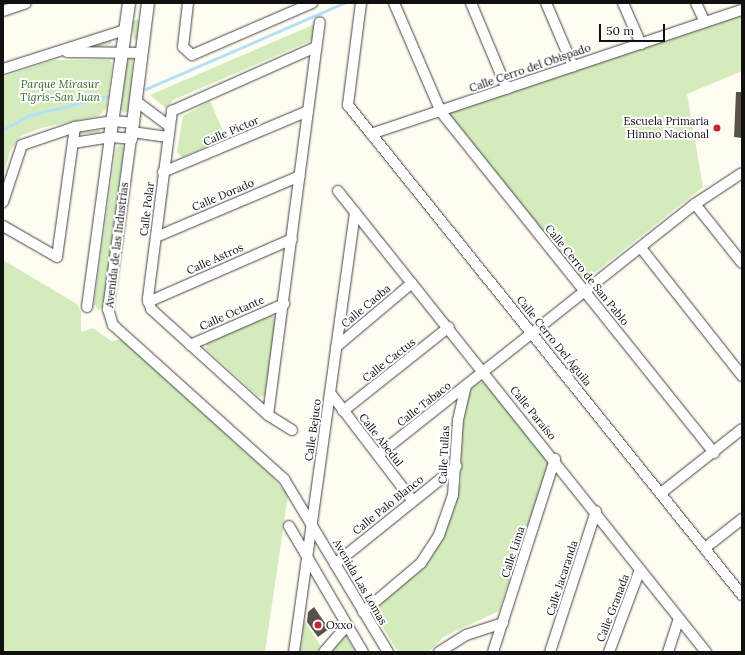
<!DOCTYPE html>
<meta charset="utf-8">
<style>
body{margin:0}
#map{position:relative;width:745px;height:655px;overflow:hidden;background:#fffcf2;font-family:Lora,serif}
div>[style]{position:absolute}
.green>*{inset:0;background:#d4ebbb}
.stream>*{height:2.5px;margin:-1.25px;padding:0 1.25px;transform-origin:1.25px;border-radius:1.25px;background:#b6e0f7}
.building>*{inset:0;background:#59514c}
.roads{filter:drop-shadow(0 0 1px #434343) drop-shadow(0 0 1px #434343)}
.minor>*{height:10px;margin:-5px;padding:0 5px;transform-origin:5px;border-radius:5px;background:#fff}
.tertiary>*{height:12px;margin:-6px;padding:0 6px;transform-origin:6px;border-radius:6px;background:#fff}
.dots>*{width:11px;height:11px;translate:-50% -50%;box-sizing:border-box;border:2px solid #fff;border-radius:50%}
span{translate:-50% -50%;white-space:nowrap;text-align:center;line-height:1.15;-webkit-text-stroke:4px #fff;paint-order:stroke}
.street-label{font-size:11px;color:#101010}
.park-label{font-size:11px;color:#2e6a1e;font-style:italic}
.poi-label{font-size:11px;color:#101010}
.right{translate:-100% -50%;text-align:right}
.left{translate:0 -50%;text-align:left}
.frame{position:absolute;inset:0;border:4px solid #101010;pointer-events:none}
.scale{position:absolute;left:599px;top:24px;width:66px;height:18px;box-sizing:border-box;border:2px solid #101010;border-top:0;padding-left:5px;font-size:12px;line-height:14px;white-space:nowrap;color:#101010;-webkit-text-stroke:3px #fff;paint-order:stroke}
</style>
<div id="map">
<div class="green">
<i style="clip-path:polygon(742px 12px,742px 71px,687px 94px,703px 187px,582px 283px,445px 110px)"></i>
<i style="clip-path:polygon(137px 19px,140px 23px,138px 39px,134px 40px,132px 22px)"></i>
<i style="clip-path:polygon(315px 24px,313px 40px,173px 100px,166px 108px,150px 95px)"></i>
<i style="clip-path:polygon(112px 40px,111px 44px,93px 48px,93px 45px)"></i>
<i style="clip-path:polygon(133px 57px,129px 111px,124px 113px,121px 109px,127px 60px)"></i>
<i style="clip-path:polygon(54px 60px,110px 60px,112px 64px,107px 107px,99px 116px,41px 128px,21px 136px,10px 151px,3px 177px,3px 77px)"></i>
<i style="clip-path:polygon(210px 101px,226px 138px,182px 157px,177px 152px,183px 116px)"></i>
<i style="clip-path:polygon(100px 130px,98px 133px,80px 134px,81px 132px)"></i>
<i style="clip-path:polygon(121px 144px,124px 148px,103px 306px,99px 311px,94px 304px,116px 148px)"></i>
<i style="clip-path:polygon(3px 260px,77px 304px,81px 312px,81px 332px,93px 328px,111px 341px,121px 339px,272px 476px,288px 495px,265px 652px,3px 652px)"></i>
<i style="clip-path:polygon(272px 315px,277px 318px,268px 395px,259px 397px,206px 349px,207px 342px)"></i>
<i style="clip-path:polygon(483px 381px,548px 460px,548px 465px,499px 611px,443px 637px,429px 652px,398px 652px,372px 609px,436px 548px,451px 516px,461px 480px,462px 420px,472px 387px)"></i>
<i style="clip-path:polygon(304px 620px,320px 645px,316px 652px,300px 652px)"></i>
<i style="clip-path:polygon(345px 635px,356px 652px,331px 652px,338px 642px)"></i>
</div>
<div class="stream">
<i style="left:146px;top:89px;width:216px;rotate:-23.5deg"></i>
<i style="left:3px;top:130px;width:28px;rotate:-30deg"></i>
<i style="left:27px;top:116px;width:83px;rotate:-13.9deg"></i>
</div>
<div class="building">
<i style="clip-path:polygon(736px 92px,742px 92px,742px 138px,734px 137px)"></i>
<i style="clip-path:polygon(314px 607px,329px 629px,318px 637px,307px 622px,308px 612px)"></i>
</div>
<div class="roads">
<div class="minor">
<i style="left:188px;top:3px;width:44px;rotate:96.5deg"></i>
<i style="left:183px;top:47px;width:12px;rotate:42deg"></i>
<i style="left:192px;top:55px;width:131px;rotate:-23.4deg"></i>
<i style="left:361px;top:3px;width:103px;rotate:97.3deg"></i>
<i style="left:348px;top:105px;width:629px;rotate:51.2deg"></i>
<i style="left:394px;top:3px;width:119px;rotate:66.7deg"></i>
<i style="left:441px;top:112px;width:437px;rotate:51.3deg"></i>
<i style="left:471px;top:3px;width:93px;rotate:67.3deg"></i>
<i style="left:546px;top:3px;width:69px;rotate:66.8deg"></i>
<i style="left:623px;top:3px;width:45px;rotate:66.3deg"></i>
<i style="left:696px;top:3px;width:21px;rotate:65deg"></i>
<i style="left:3px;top:11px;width:24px;rotate:-19deg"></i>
<i style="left:67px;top:52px;width:75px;rotate:0.8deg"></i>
<i style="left:3px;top:69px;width:128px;rotate:-17.7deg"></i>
<i style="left:136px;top:101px;width:41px;rotate:37.1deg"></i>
<i style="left:75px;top:127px;width:37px;rotate:-9deg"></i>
<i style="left:112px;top:121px;width:21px;rotate:5deg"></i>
<i style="left:132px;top:132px;width:36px;rotate:8deg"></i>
<i style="left:371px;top:134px;width:391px;rotate:-18.5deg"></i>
<i style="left:73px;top:143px;width:37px;rotate:-9deg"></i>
<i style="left:110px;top:137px;width:21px;rotate:5deg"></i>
<i style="left:131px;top:139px;width:172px;rotate:97.7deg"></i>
<i style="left:108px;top:309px;width:17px;rotate:73deg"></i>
<i style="left:113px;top:325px;width:230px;rotate:42deg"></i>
<i style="left:284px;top:479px;width:202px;rotate:59deg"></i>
<i style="left:163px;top:172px;width:157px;rotate:-22.8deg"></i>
<i style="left:338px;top:191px;width:590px;rotate:51.4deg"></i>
<i style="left:3px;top:202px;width:60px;rotate:-71.6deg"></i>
<i style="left:22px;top:145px;width:56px;rotate:-18.8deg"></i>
<i style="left:75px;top:127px;width:131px;rotate:97.9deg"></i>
<i style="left:57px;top:257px;width:62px;rotate:-150.1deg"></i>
<i style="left:695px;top:204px;width:75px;rotate:51.5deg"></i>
<i style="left:156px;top:237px;width:156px;rotate:-23deg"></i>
<i style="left:641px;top:248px;width:163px;rotate:51.7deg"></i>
<i style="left:148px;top:302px;width:157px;rotate:-23.6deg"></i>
<i style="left:87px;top:307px;width:172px;rotate:-82.3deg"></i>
<i style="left:190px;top:345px;width:103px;rotate:-23.6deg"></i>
<i style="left:336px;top:347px;width:99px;rotate:-40.1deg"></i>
<i style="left:331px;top:394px;width:133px;rotate:52.6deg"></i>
<i style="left:343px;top:411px;width:135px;rotate:-38.4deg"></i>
<i style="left:268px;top:415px;width:396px;rotate:-82.5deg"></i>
<i style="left:292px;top:430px;width:28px;rotate:-148deg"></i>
<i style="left:268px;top:415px;width:158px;rotate:-137.8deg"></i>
<i style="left:151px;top:309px;width:11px;rotate:-105deg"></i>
<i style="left:148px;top:298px;width:189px;rotate:-82.7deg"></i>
<i style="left:172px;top:111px;width:158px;rotate:-24deg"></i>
<i style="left:378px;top:455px;width:404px;rotate:-38.4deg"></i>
<i style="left:695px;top:204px;width:56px;rotate:-33.4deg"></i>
<i style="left:661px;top:493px;width:103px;rotate:-38.3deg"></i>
<i style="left:289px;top:526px;width:146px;rotate:59.6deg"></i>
<i style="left:705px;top:548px;width:47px;rotate:-38.1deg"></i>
<i style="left:335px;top:564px;width:156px;rotate:-38.8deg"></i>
<i style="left:363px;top:612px;width:76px;rotate:-40.2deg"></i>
<i style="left:421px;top:563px;width:33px;rotate:-57deg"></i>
<i style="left:439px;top:535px;width:42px;rotate:-70.7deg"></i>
<i style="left:453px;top:495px;width:75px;rotate:-86.2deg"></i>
<i style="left:458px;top:420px;width:35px;rotate:-77deg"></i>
<i style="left:294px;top:652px;width:444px;rotate:-82.1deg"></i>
<i style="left:324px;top:652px;width:35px;rotate:-49deg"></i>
<i style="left:439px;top:652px;width:32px;rotate:-32deg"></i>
<i style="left:466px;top:635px;width:39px;rotate:-18deg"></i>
<i style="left:493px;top:652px;width:203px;rotate:-72.2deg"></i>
<i style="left:550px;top:652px;width:148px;rotate:-71.9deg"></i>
<i style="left:609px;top:652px;width:85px;rotate:-69.4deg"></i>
<i style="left:668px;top:652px;width:35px;rotate:-72deg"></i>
</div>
<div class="tertiary">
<i style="left:110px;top:137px;width:135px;rotate:-81.9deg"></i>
<i style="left:131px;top:139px;width:137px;rotate:-82.9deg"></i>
</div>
</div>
<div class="dots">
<i style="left:717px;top:128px;background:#c3242d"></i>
<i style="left:318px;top:625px;background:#c3242d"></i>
</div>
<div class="street-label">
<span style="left:530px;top:68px;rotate:-19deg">Calle Cerro del Obispado</span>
<span style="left:231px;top:131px;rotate:-23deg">Calle Pictor</span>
<span style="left:223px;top:195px;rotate:-23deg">Calle Dorado</span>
<span style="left:147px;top:209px;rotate:-83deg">Calle Polar</span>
<span style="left:117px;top:245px;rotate:-83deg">Avenida de las Industrias</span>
<span style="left:215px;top:259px;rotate:-24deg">Calle Astros</span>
<span style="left:587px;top:275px;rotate:51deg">Calle Cerro de San Pablo</span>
<span style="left:366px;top:306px;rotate:-40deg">Calle Caoba</span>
<span style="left:232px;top:313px;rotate:-24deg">Calle Octante</span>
<span style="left:554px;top:341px;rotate:51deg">Calle Cerro Del Águila</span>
<span style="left:389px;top:360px;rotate:-38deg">Calle Cactus</span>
<span style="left:424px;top:404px;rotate:-38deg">Calle Tabaco</span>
<span style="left:533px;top:413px;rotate:51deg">Calle Paraíso</span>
<span style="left:313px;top:430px;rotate:-82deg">Calle Bejuco</span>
<span style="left:381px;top:440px;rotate:52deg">Calle Abedul</span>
<span style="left:444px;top:455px;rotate:-87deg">Calle Tullas</span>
<span style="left:388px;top:505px;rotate:-39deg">Calle Palo Blanco</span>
<span style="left:513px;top:552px;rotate:-72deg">Calle Lima</span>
<span style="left:562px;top:578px;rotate:-72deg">Calle Jacaranda</span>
<span style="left:360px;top:582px;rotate:60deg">Avenida Las Lomas</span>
<span style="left:613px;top:608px;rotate:-69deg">Calle Granada</span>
</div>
<div class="park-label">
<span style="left:60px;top:91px">Parque Mirasur<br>Tigris-San Juan</span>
</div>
<div class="poi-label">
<span class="right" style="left:709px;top:128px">Escuela Primaria<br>Himno Nacional</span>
<span class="left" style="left:326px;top:625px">Oxxo</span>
</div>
<div class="frame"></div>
<div class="scale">50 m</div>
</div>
